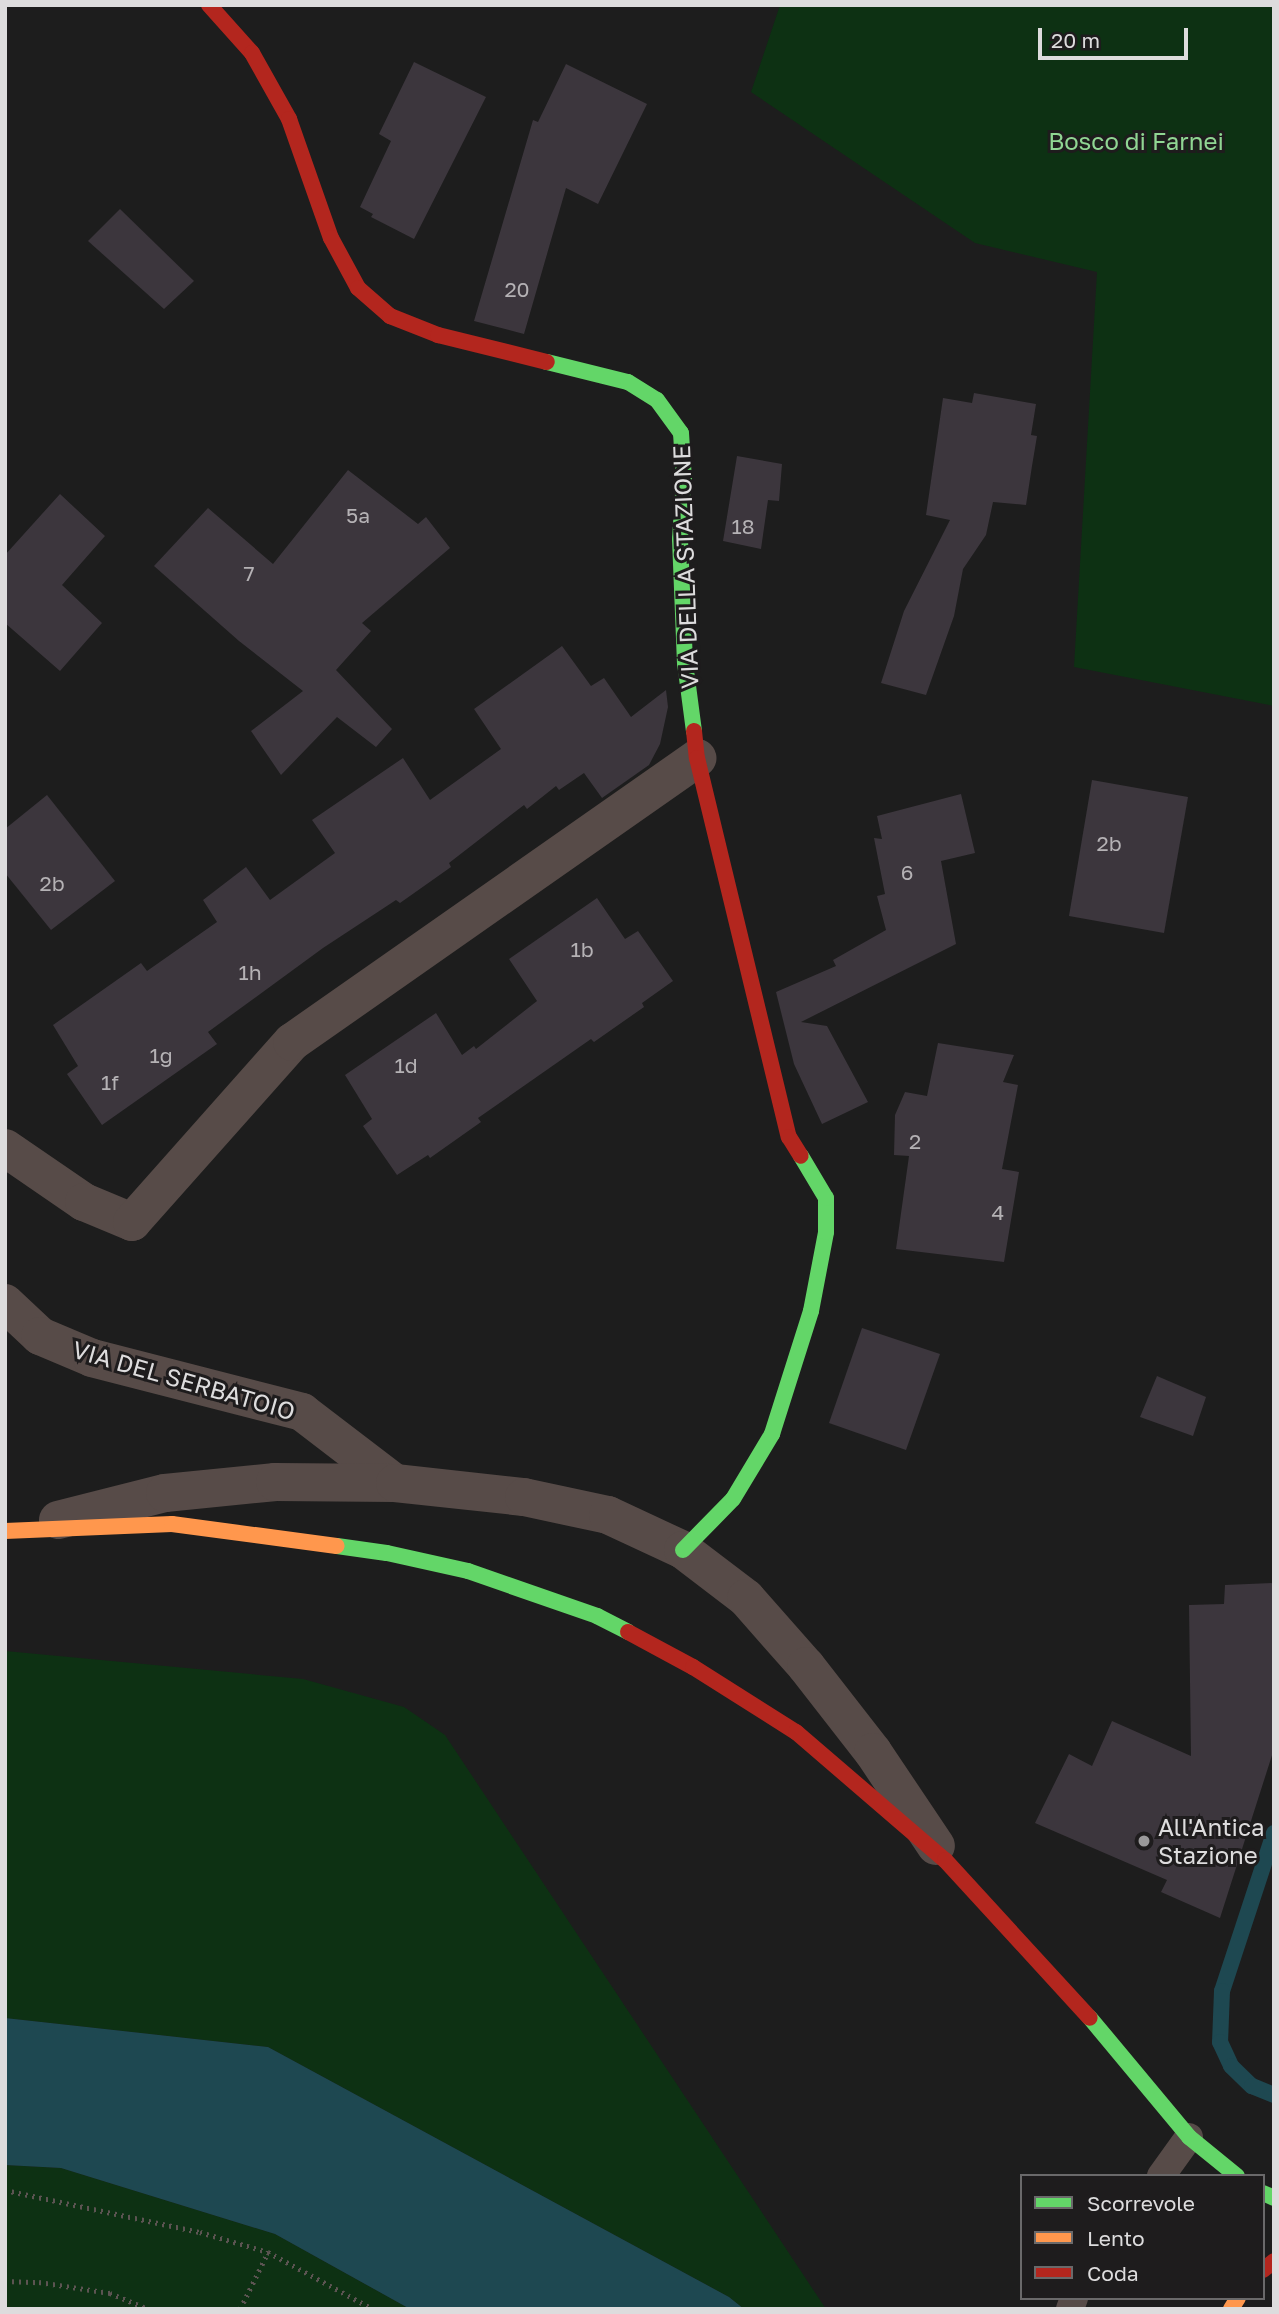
<!DOCTYPE html>
<style>
body{margin:0}
#map{position:relative;width:1279px;height:2314px;overflow:hidden;background:#1d1d1d;font-family:"Golos Text",sans-serif}
div>[style]{position:absolute}
.green>*{inset:0;background:#0d3113}
.water>*{inset:0;background:#1e4851}
.stream>*{height:16px;margin:-8px;padding:0 8px;transform-origin:8px;border-radius:8px;background:#1e4851}
.building>*{inset:0;background:#3c363d}
.path>*{height:4.5px;margin-top:-2.25px;transform-origin:0;background:repeating-linear-gradient(90deg,#5c5452 0 2px,transparent 0 7px)}
.lane>*{height:28px;margin:-14px;padding:0 14px;transform-origin:14px;border-radius:14px;background:#574b48}
.street>*{height:38px;margin:-19px;padding:0 19px;transform-origin:19px;border-radius:19px;background:#574b48}
.fast>*{height:16px;margin:-8px;padding:0 8px;transform-origin:8px;border-radius:8px;background:#63d668}
.slow>*{height:16px;margin:-8px;padding:0 8px;transform-origin:8px;border-radius:8px;background:#ff974d}
.jam>*{height:16px;margin:-8px;padding:0 8px;transform-origin:8px;border-radius:8px;background:#b3261e}
.dots>*{width:19px;height:19px;translate:-50% -50%;box-sizing:border-box;border:4px solid #1e1c1d;border-radius:50%}
span{translate:-50% -50%;white-space:nowrap;text-align:center;line-height:1.15;-webkit-text-stroke:6px #1e1c1d;paint-order:stroke}
.number-label{font-size:21px;color:#b5b2b5}
.number-label span{-webkit-text-stroke-width:0}
.park-label{font-size:24px;color:#90d693}
.street-label{font-size:24px;color:#dddcdd}
.poi-label{font-size:24px;color:#dddcdd}
.left{translate:0 -50%;text-align:left}
.frame{position:absolute;inset:0;border:7px solid #dddcdd;pointer-events:none}
.legend{position:absolute;left:1020px;top:2174px;width:245px;height:126px;box-sizing:border-box;background:#1e1c1d;border:2px solid #6a696a;margin:0;padding:9px 12px;list-style:none;font-size:21px;color:#dddcdd}
.legend li{display:flex;align-items:center;gap:14px;height:35px}
.legend b{width:35px;border:2px solid #6a696a}
.scale{position:absolute;left:1038px;top:28px;width:150px;height:32px;box-sizing:border-box;border:4px solid #dddcdd;border-top:0;padding-left:9px;font-size:21px;line-height:24px;white-space:nowrap;color:#dddcdd;-webkit-text-stroke:5px #1e1c1d;paint-order:stroke}
</style>
<div id="map">
<div class="green">
<i style="clip-path:polygon(780px 5px,1274px 5px,1274px 706px,1074px 667px,1097px 272px,975px 243px,751px 92px)"></i>
<i style="clip-path:polygon(5px 1651px,303px 1679px,404px 1707px,445px 1735px,826px 2309px,744px 2309px,729px 2297px,268px 2047px,5px 2018px)"></i>
<i style="clip-path:polygon(5px 2165px,61px 2168px,275px 2234px,410px 2309px,5px 2309px)"></i>
</div>
<div class="water">
<i style="clip-path:polygon(5px 2018px,268px 2047px,729px 2297px,744px 2309px,410px 2309px,275px 2234px,61px 2168px,5px 2165px)"></i>
</div>
<div class="stream">
<i style="left:1274px;top:1833px;width:166px;rotate:108.2deg"></i>
<i style="left:1222px;top:1991px;width:51px;rotate:92.2deg"></i>
<i style="left:1220px;top:2042px;width:26px;rotate:65deg"></i>
<i style="left:1231px;top:2066px;width:29px;rotate:44deg"></i>
<i style="left:1252px;top:2086px;width:24px;rotate:22deg"></i>
</div>
<div class="building">
<i style="clip-path:polygon(414px 62px,486px 97px,414px 239px,371px 217px,373px 214px,360px 207px,391px 141px,379px 134px)"></i>
<i style="clip-path:polygon(566px 64px,647px 104px,598px 204px,566px 188px,524px 334px,474px 321px,533px 120px,538px 122px)"></i>
<i style="clip-path:polygon(120px 209px,194px 281px,164px 309px,88px 241px)"></i>
<i style="clip-path:polygon(974px 393px,1036px 404px,1031px 435px,1037px 436px,1032px 466px,1026px 505px,993px 502px,986px 535px,963px 569px,954px 616px,926px 695px,881px 683px,904px 611px,950px 520px,926px 515px,943px 398px,972px 403px)"></i>
<i style="clip-path:polygon(737px 456px,782px 464px,779px 501px,768px 500px,761px 549px,723px 541px)"></i>
<i style="clip-path:polygon(348px 470px,418px 524px,426px 517px,450px 548px,362px 623px,371px 631px,336px 670px,392px 729px,376px 747px,337px 717px,281px 775px,251px 731px,303px 691px,239px 641px,154px 566px,208px 508px,273px 564px)"></i>
<i style="clip-path:polygon(60px 494px,105px 536px,62px 585px,102px 623px,60px 671px,5px 623px,5px 555px)"></i>
<i style="clip-path:polygon(562px 646px,591px 686px,604px 678px,631px 717px,666px 690px,668px 707px,660px 744px,649px 765px,602px 798px,584px 773px,559px 790px,556px 786px,527px 809px,524px 805px,449px 863px,451px 867px,400px 903px,396px 900px,323px 948px,208px 1032px,217px 1044px,102px 1125px,67px 1074px,78px 1066px,53px 1025px,141px 963px,147px 971px,217px 922px,203px 900px,246px 867px,270px 900px,335px 853px,312px 820px,403px 758px,430px 800px,501px 749px,474px 709px)"></i>
<i style="clip-path:polygon(1092px 780px,1188px 797px,1164px 933px,1069px 916px)"></i>
<i style="clip-path:polygon(961px 794px,975px 853px,941px 861px,956px 944px,801px 1022px,827px 1026px,868px 1102px,822px 1124px,794px 1064px,776px 992px,836px 966px,833px 960px,886px 930px,877px 896px,885px 894px,874px 838px,882px 839px,877px 816px)"></i>
<i style="clip-path:polygon(47px 795px,115px 881px,51px 930px,5px 873px,5px 829px)"></i>
<i style="clip-path:polygon(597px 898px,625px 939px,638px 931px,673px 981px,642px 1003px,644px 1007px,594px 1042px,591px 1039px,478px 1118px,481px 1122px,430px 1158px,428px 1155px,397px 1175px,363px 1126px,372px 1119px,345px 1075px,436px 1013px,462px 1055px,474px 1046px,476px 1049px,537px 1001px,509px 959px)"></i>
<i style="clip-path:polygon(938px 1043px,1014px 1055px,1003px 1082px,1018px 1085px,1002px 1169px,1019px 1172px,1004px 1262px,896px 1249px,909px 1156px,894px 1155px,895px 1115px,905px 1092px,927px 1096px)"></i>
<i style="clip-path:polygon(862px 1328px,940px 1354px,906px 1450px,829px 1423px)"></i>
<i style="clip-path:polygon(1157px 1376px,1206px 1397px,1193px 1436px,1140px 1417px)"></i>
<i style="clip-path:polygon(1274px 1583px,1274px 1749px,1220px 1918px,1161px 1892px,1167px 1880px,1035px 1823px,1069px 1754px,1092px 1766px,1112px 1721px,1191px 1756px,1189px 1605px,1224px 1604px,1225px 1585px)"></i>
</div>
<div class="path">
<i style="left:5px;top:2190px;width:199px;rotate:12.2deg"></i>
<i style="left:200px;top:2232px;width:71px;rotate:16.4deg"></i>
<i style="left:268px;top:2252px;width:119px;rotate:28.5deg"></i>
<i style="left:5px;top:2281px;width:34px;rotate:2deg"></i>
<i style="left:39px;top:2282px;width:72px;rotate:8.8deg"></i>
<i style="left:110px;top:2293px;width:41px;rotate:22.8deg"></i>
<i style="left:240px;top:2309px;width:64px;rotate:-63.8deg"></i>
</div>
<div class="lane">
<i style="left:1161px;top:2176px;width:48px;rotate:-54.3deg"></i>
<i style="left:1070px;top:2309px;width:12px;rotate:-70deg"></i>
</div>
<div class="street">
<i style="left:5px;top:1148px;width:96px;rotate:34.4deg"></i>
<i style="left:84px;top:1202px;width:52px;rotate:22.6deg"></i>
<i style="left:132px;top:1222px;width:241px;rotate:-48.4deg"></i>
<i style="left:292px;top:1042px;width:495px;rotate:-35deg"></i>
<i style="left:5px;top:1303px;width:48px;rotate:43.3deg"></i>
<i style="left:40px;top:1336px;width:56px;rotate:22.9deg"></i>
<i style="left:92px;top:1358px;width:217px;rotate:14.4deg"></i>
<i style="left:302px;top:1412px;width:117px;rotate:37.4deg"></i>
<i style="left:58px;top:1520px;width:110px;rotate:-14.2deg"></i>
<i style="left:165px;top:1493px;width:111px;rotate:-5.7deg"></i>
<i style="left:275px;top:1482px;width:120px;rotate:0.5deg"></i>
<i style="left:395px;top:1483px;width:130px;rotate:6.2deg"></i>
<i style="left:524px;top:1497px;width:86px;rotate:12.1deg"></i>
<i style="left:608px;top:1515px;width:83px;rotate:25deg"></i>
<i style="left:683px;top:1550px;width:79px;rotate:37.3deg"></i>
<i style="left:746px;top:1598px;width:91px;rotate:48.6deg"></i>
<i style="left:806px;top:1666px;width:109px;rotate:52.1deg"></i>
<i style="left:873px;top:1752px;width:113px;rotate:56.2deg"></i>
</div>
<div class="fast">
<i style="left:547px;top:362px;width:83px;rotate:13.9deg"></i>
<i style="left:628px;top:382px;width:34px;rotate:32deg"></i>
<i style="left:657px;top:400px;width:41px;rotate:54deg"></i>
<i style="left:681px;top:433px;width:46px;rotate:86.3deg"></i>
<i style="left:684px;top:479px;width:60px;rotate:93.8deg"></i>
<i style="left:680px;top:539px;width:124px;rotate:87.7deg"></i>
<i style="left:685px;top:663px;width:69px;rotate:82.5deg"></i>
<i style="left:337px;top:1546px;width:50px;rotate:8deg"></i>
<i style="left:387px;top:1553px;width:83px;rotate:12.5deg"></i>
<i style="left:468px;top:1571px;width:137px;rotate:19.2deg"></i>
<i style="left:597px;top:1616px;width:35px;rotate:27deg"></i>
<i style="left:683px;top:1550px;width:71px;rotate:-45.6deg"></i>
<i style="left:733px;top:1499px;width:76px;rotate:-59deg"></i>
<i style="left:772px;top:1434px;width:129px;rotate:-72.4deg"></i>
<i style="left:811px;top:1311px;width:80px;rotate:-79.2deg"></i>
<i style="left:826px;top:1232px;width:34px;rotate:-90deg"></i>
<i style="left:826px;top:1198px;width:49px;rotate:-120.8deg"></i>
<i style="left:1090px;top:2018px;width:155px;rotate:50.2deg"></i>
<i style="left:1189px;top:2137px;width:62px;rotate:39.1deg"></i>
<i style="left:1263px;top:2193px;width:12px;rotate:24deg"></i>
</div>
<div class="slow">
<i style="left:5px;top:1531px;width:167px;rotate:-2.4deg"></i>
<i style="left:172px;top:1524px;width:166px;rotate:7.6deg"></i>
<i style="left:1231px;top:2309px;width:13px;rotate:-58deg"></i>
</div>
<div class="jam">
<i style="left:209px;top:5px;width:64px;rotate:48.1deg"></i>
<i style="left:252px;top:53px;width:76px;rotate:60.7deg"></i>
<i style="left:289px;top:119px;width:126px;rotate:70.6deg"></i>
<i style="left:331px;top:238px;width:57px;rotate:61.6deg"></i>
<i style="left:358px;top:288px;width:43px;rotate:41.2deg"></i>
<i style="left:390px;top:316px;width:52px;rotate:21.6deg"></i>
<i style="left:438px;top:335px;width:112px;rotate:13.9deg"></i>
<i style="left:694px;top:731px;width:27px;rotate:84deg"></i>
<i style="left:697px;top:758px;width:390px;rotate:76.4deg"></i>
<i style="left:789px;top:1137px;width:22px;rotate:58deg"></i>
<i style="left:628px;top:1632px;width:74px;rotate:28.3deg"></i>
<i style="left:693px;top:1667px;width:122px;rotate:32.3deg"></i>
<i style="left:796px;top:1732px;width:196px;rotate:40.7deg"></i>
<i style="left:945px;top:1860px;width:214px;rotate:47.5deg"></i>
<i style="left:1263px;top:2270px;width:14px;rotate:-39deg"></i>
</div>
<div class="dots">
<i style="left:1144px;top:1841px;background:#9a999a"></i>
</div>
<div class="number-label">
<span style="left:517px;top:289px">20</span>
<span style="left:358px;top:515px">5a</span>
<span style="left:743px;top:526px">18</span>
<span style="left:249px;top:573px">7</span>
<span style="left:1109px;top:843px">2b</span>
<span style="left:907px;top:872px">6</span>
<span style="left:52px;top:883px">2b</span>
<span style="left:582px;top:949px">1b</span>
<span style="left:250px;top:972px">1h</span>
<span style="left:161px;top:1055px">1g</span>
<span style="left:406px;top:1065px">1d</span>
<span style="left:110px;top:1082px">1f</span>
<span style="left:915px;top:1141px">2</span>
<span style="left:998px;top:1212px">4</span>
</div>
<div class="park-label">
<span style="left:1136px;top:141px">Bosco di Farnei</span>
</div>
<div class="street-label">
<span style="left:685px;top:567px;rotate:-92deg">VIA DELLA STAZIONE</span>
<span style="left:184px;top:1380px;rotate:16deg">VIA DEL SERBATOIO</span>
</div>
<div class="poi-label">
<span class="left" style="left:1158px;top:1841px">All'Antica<br>Stazione</span>
</div>
<div class="frame"></div>
<ul class="legend">
<li><b style="height:9px;background:#63d668"></b>Scorrevole</li>
<li><b style="height:9px;background:#ff974d"></b>Lento</li>
<li><b style="height:9px;background:#b3261e"></b>Coda</li>
</ul>
<div class="scale">20 m</div>
</div>
